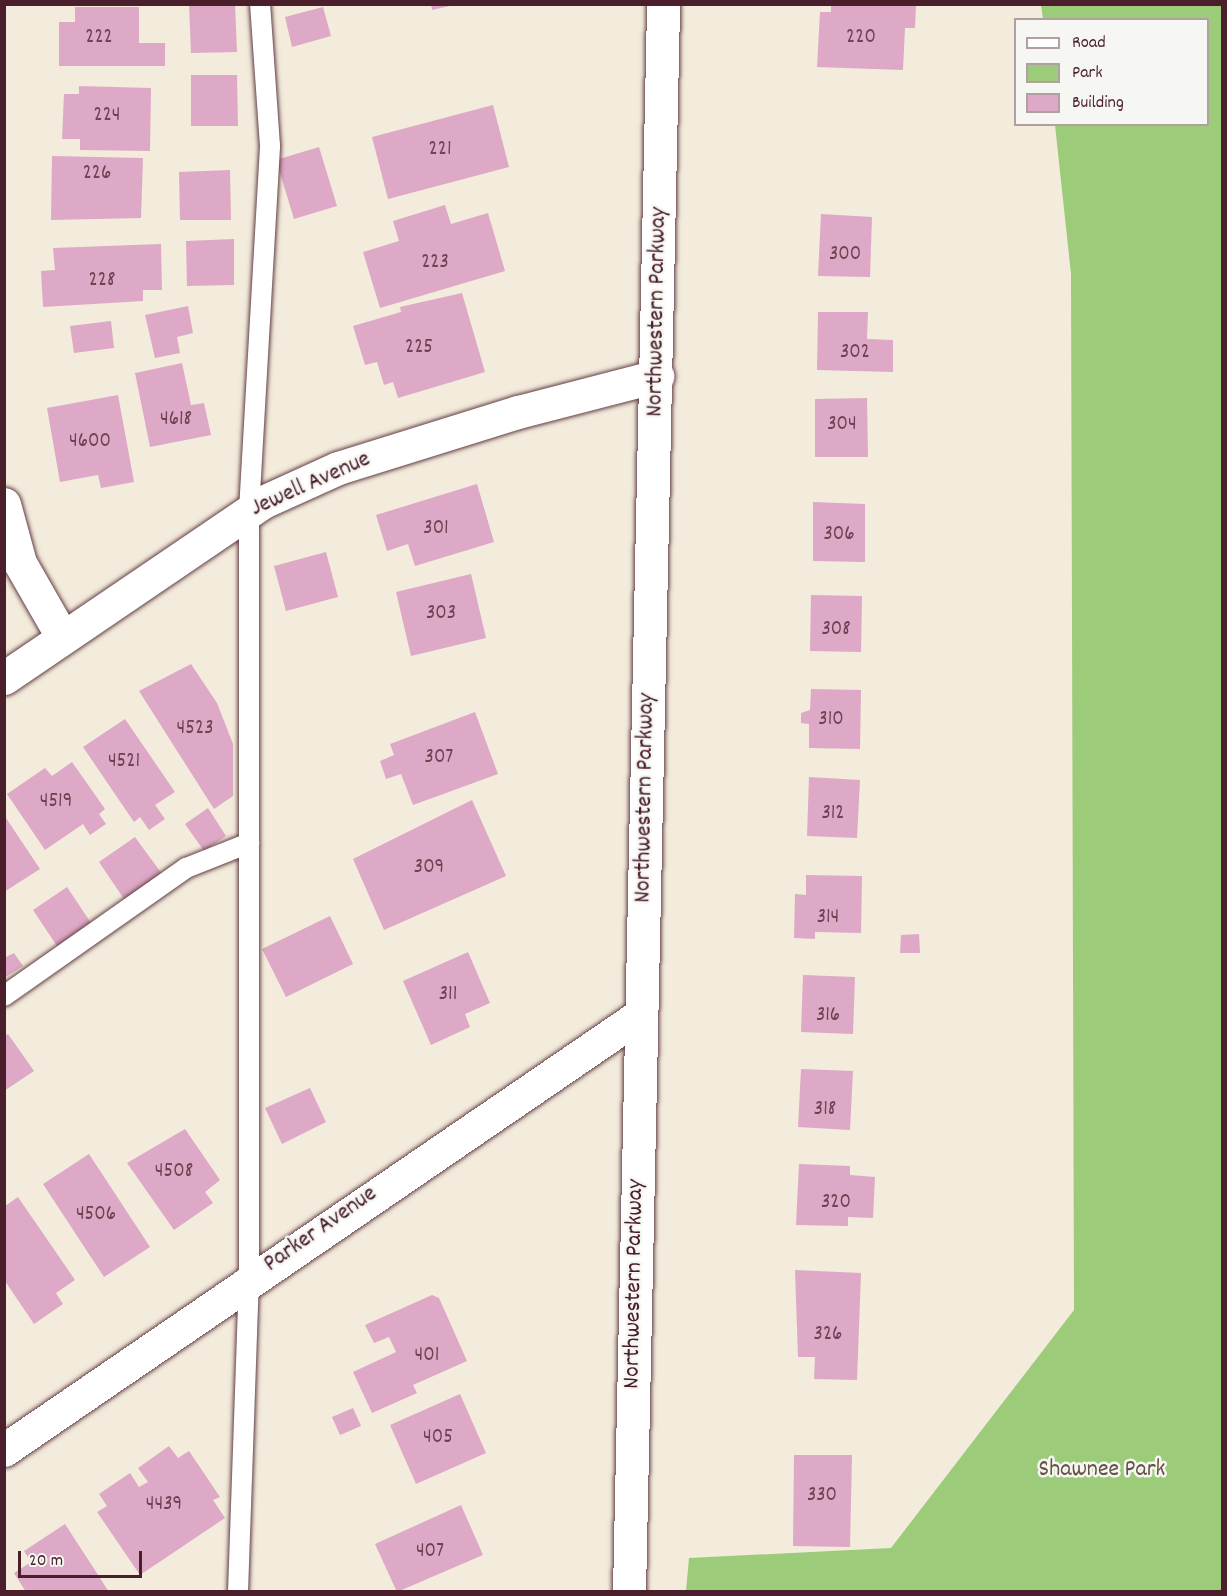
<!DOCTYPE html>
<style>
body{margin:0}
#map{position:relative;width:1227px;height:1596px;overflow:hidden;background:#f3ebdb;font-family:Dekko,sans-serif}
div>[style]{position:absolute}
.green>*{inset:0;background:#9ccb7a}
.building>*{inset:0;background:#dda9c6}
.roads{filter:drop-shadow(0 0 2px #633e45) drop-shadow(0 0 2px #633e45)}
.service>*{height:20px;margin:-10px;padding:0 10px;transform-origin:10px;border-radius:10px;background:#fff}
.minor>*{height:33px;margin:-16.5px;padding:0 16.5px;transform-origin:16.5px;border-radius:16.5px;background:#fff}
.tertiary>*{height:33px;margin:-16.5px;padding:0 16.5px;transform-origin:16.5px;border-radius:16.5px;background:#fff}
span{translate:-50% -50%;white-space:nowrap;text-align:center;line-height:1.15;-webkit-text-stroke:5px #f6f6f2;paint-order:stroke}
.number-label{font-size:21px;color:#6f4252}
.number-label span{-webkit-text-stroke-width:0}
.street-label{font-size:24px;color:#4a1f2b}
.park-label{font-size:24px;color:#635343}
.frame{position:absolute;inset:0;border:6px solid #4a1f2b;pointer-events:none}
.legend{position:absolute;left:1014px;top:18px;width:195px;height:108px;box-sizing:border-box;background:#f6f6f2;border:2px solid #b1a0a2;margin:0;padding:8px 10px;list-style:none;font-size:18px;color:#4a1f2b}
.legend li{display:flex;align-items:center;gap:12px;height:30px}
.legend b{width:30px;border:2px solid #b1a0a2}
.scale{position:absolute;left:18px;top:1551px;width:124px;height:27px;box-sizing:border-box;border:3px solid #4a1f2b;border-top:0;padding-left:8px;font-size:18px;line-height:21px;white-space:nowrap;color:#4a1f2b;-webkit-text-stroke:4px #f6f6f2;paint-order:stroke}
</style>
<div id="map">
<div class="green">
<i style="clip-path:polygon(1041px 5px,1222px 5px,1222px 1591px,686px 1591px,689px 1558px,891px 1548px,1074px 1310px,1071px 274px,1055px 125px,1208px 124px,1208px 20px,1043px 19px)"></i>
</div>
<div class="building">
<i style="clip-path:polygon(235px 4px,237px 52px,191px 53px,189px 5px)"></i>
<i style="clip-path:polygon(431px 4px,453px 4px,454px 5px,432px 10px)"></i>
<i style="clip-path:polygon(831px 4px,916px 4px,915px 28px,905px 28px,903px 70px,817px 67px,820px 12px,831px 12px)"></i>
<i style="clip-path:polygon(75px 7px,139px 7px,139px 43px,165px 43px,165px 66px,59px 66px,59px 22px,75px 22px)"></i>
<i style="clip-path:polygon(323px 7px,331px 36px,292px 47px,285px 17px)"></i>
<i style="clip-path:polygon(191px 75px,237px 75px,238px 126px,191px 126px)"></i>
<i style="clip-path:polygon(79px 86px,151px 88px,150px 151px,80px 150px,80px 139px,62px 139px,64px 94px,79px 94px)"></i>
<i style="clip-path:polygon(493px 105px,509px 167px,388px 199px,372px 137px)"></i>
<i style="clip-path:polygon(319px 147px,337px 206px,294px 219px,276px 160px)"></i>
<i style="clip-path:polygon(52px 156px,143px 158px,141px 218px,51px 220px)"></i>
<i style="clip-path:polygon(230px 170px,231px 220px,180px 220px,179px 172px)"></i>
<i style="clip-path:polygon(445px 205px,451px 224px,488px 213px,505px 271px,380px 308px,363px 252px,399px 241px,393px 221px)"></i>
<i style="clip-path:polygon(821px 214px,872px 217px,870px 277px,818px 276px)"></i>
<i style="clip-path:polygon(234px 239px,234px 285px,187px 286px,186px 241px)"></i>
<i style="clip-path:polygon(161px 244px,162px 290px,143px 290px,143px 301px,43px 307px,41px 271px,55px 270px,53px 248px)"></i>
<i style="clip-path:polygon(462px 293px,485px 372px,398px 398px,393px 382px,384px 385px,377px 362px,365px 365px,353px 326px,401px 312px,400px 307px)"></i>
<i style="clip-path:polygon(188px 306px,193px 333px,177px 337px,180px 353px,155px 358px,145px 315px)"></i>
<i style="clip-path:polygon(818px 312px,868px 312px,867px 339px,893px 340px,893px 372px,817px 370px)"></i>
<i style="clip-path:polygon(111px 321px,114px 348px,74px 353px,70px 326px)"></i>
<i style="clip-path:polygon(182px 363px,191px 405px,204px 403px,211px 435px,150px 447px,135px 373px)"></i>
<i style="clip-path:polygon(118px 395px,134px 482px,101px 488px,98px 475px,60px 482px,47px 408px)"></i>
<i style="clip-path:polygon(867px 398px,868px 457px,815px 457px,815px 399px)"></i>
<i style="clip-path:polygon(477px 484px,494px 542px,415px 566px,408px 544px,387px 551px,376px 515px)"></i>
<i style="clip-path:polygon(813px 502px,865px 504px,865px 562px,813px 561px)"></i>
<i style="clip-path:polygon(326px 552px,338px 597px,286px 611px,274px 566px)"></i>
<i style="clip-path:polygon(471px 574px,486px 638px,411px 656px,396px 592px)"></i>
<i style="clip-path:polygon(811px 595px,862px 596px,861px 652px,810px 651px)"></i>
<i style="clip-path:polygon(191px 664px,217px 703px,233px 744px,233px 796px,214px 809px,139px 691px)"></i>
<i style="clip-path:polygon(811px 689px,861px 690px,860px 749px,809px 748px,809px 724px,801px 723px,801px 713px,810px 710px)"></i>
<i style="clip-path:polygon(475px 712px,498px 774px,413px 805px,401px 774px,386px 779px,380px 761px,394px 755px,390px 744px)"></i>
<i style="clip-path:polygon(125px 719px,175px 792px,155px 805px,165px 819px,149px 830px,140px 817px,134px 822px,83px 747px)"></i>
<i style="clip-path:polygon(72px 762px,105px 809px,99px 814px,106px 824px,90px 835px,83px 824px,45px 850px,7px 794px,45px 768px,52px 776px)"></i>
<i style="clip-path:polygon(809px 777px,860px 780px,857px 838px,807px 836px)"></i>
<i style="clip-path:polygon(472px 800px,506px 876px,384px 930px,353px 859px)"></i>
<i style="clip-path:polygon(208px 808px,226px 836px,204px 851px,185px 824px)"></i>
<i style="clip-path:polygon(4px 815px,40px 869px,4px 892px)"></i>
<i style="clip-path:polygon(135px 837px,162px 874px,124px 899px,99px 862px)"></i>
<i style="clip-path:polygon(806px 875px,862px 876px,861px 933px,815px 932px,815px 939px,794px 938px,795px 894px,806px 895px)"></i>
<i style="clip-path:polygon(67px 887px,91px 923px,57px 946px,33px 910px)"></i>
<i style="clip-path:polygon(330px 916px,353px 964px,286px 997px,262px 949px)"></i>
<i style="clip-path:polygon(919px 934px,920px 953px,900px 953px,901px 935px)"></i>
<i style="clip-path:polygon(468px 952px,490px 1003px,465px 1014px,470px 1027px,431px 1045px,403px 981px)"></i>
<i style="clip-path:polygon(14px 953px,23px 966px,4px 978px,4px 958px)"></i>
<i style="clip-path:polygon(803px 975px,855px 977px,853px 1034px,801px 1032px)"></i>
<i style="clip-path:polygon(8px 1034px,34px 1071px,4px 1091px,4px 1036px)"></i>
<i style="clip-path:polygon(801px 1069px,853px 1071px,850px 1130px,798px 1127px)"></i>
<i style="clip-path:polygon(310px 1088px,326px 1122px,282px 1144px,265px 1108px)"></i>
<i style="clip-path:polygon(185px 1129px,220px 1180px,205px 1192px,213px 1203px,174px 1230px,127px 1163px)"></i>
<i style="clip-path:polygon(89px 1154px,150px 1247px,104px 1277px,43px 1184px)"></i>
<i style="clip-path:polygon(799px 1164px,850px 1166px,850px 1175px,875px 1177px,873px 1218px,848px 1217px,848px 1226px,796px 1225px)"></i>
<i style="clip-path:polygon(18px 1197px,75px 1280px,56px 1293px,63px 1304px,34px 1324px,5px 1281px,5px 1206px)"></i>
<i style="clip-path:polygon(795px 1270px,861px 1273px,857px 1380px,814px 1379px,815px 1357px,798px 1357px)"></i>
<i style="clip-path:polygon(432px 1295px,439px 1298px,467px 1361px,413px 1385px,417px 1393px,372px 1413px,353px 1372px,396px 1352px,389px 1337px,374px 1343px,365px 1325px)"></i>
<i style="clip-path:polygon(460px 1394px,486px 1453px,416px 1484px,390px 1425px)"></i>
<i style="clip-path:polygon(353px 1408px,361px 1426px,340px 1435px,332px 1417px)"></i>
<i style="clip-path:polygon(169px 1446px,178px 1458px,189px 1451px,220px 1497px,213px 1500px,225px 1518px,140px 1575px,97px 1512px,107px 1506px,99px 1494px,130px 1473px,139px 1487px,148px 1482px,138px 1468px)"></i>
<i style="clip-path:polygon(794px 1455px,852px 1455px,850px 1547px,793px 1546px)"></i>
<i style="clip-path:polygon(461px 1505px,483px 1555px,397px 1592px,375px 1544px)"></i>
<i style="clip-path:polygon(65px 1524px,91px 1564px,109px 1592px,26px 1592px,14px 1573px,31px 1562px,24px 1551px)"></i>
</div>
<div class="roads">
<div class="service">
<i style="left:4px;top:996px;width:223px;rotate:-35.1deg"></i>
<i style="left:186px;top:868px;width:68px;rotate:-21.6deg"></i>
<i style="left:238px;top:1592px;width:312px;rotate:-88deg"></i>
<i style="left:249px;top:1280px;width:769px;rotate:-90deg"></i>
<i style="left:249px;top:511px;width:366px;rotate:-86.7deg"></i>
<i style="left:270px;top:146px;width:142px;rotate:-94deg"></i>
</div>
<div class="minor">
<i style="left:4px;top:504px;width:61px;rotate:74.8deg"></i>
<i style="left:20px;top:563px;width:86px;rotate:60.2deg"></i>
<i style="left:4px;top:678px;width:313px;rotate:-34.2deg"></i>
<i style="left:263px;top:502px;width:82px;rotate:-24.4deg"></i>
<i style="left:338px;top:468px;width:189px;rotate:-17.3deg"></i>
<i style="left:518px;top:412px;width:144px;rotate:-14.5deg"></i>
<i style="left:4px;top:1450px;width:771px;rotate:-34.37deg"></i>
</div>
<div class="tertiary">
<i style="left:629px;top:1592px;width:1588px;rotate:-88.77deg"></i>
</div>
</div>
<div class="number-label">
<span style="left:99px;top:38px">222</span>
<span style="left:861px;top:38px">220</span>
<span style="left:107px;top:116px">224</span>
<span style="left:440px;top:150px">221</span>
<span style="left:97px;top:174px">226</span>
<span style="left:845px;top:255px">300</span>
<span style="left:435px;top:263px">223</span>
<span style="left:102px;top:281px">228</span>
<span style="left:419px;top:348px">225</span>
<span style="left:855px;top:353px">302</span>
<span style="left:176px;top:420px">4618</span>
<span style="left:842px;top:425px">304</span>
<span style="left:90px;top:442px">4600</span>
<span style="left:436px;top:529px">301</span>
<span style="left:839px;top:535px">306</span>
<span style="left:441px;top:614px">303</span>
<span style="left:836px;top:630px">308</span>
<span style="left:831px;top:720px">310</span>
<span style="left:195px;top:729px">4523</span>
<span style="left:439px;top:758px">307</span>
<span style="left:124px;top:762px">4521</span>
<span style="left:56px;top:802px">4519</span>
<span style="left:833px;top:814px">312</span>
<span style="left:429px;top:868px">309</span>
<span style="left:828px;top:918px">314</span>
<span style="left:448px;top:995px">311</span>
<span style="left:828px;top:1016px">316</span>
<span style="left:825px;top:1110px">318</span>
<span style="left:174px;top:1172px">4508</span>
<span style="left:836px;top:1203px">320</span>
<span style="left:96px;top:1215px">4506</span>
<span style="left:828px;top:1335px">326</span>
<span style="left:427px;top:1356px">401</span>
<span style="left:438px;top:1438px">405</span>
<span style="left:822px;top:1496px">330</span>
<span style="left:164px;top:1505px">4439</span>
<span style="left:430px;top:1552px">407</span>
</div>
<div class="street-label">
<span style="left:658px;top:312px;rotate:-89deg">Northwestern Parkway</span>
<span style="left:311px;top:485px;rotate:-24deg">Jewell Avenue</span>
<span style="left:646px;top:798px;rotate:-89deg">Northwestern Parkway</span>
<span style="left:321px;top:1230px;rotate:-35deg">Parker Avenue</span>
<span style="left:635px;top:1284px;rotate:-89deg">Northwestern Parkway</span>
</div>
<div class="park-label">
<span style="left:1102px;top:1471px">Shawnee Park</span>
</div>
<div class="frame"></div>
<ul class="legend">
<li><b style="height:8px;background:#fff"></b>Road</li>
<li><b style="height:16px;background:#9ccb7a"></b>Park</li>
<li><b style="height:16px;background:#dda9c6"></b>Building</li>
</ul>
<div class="scale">20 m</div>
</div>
